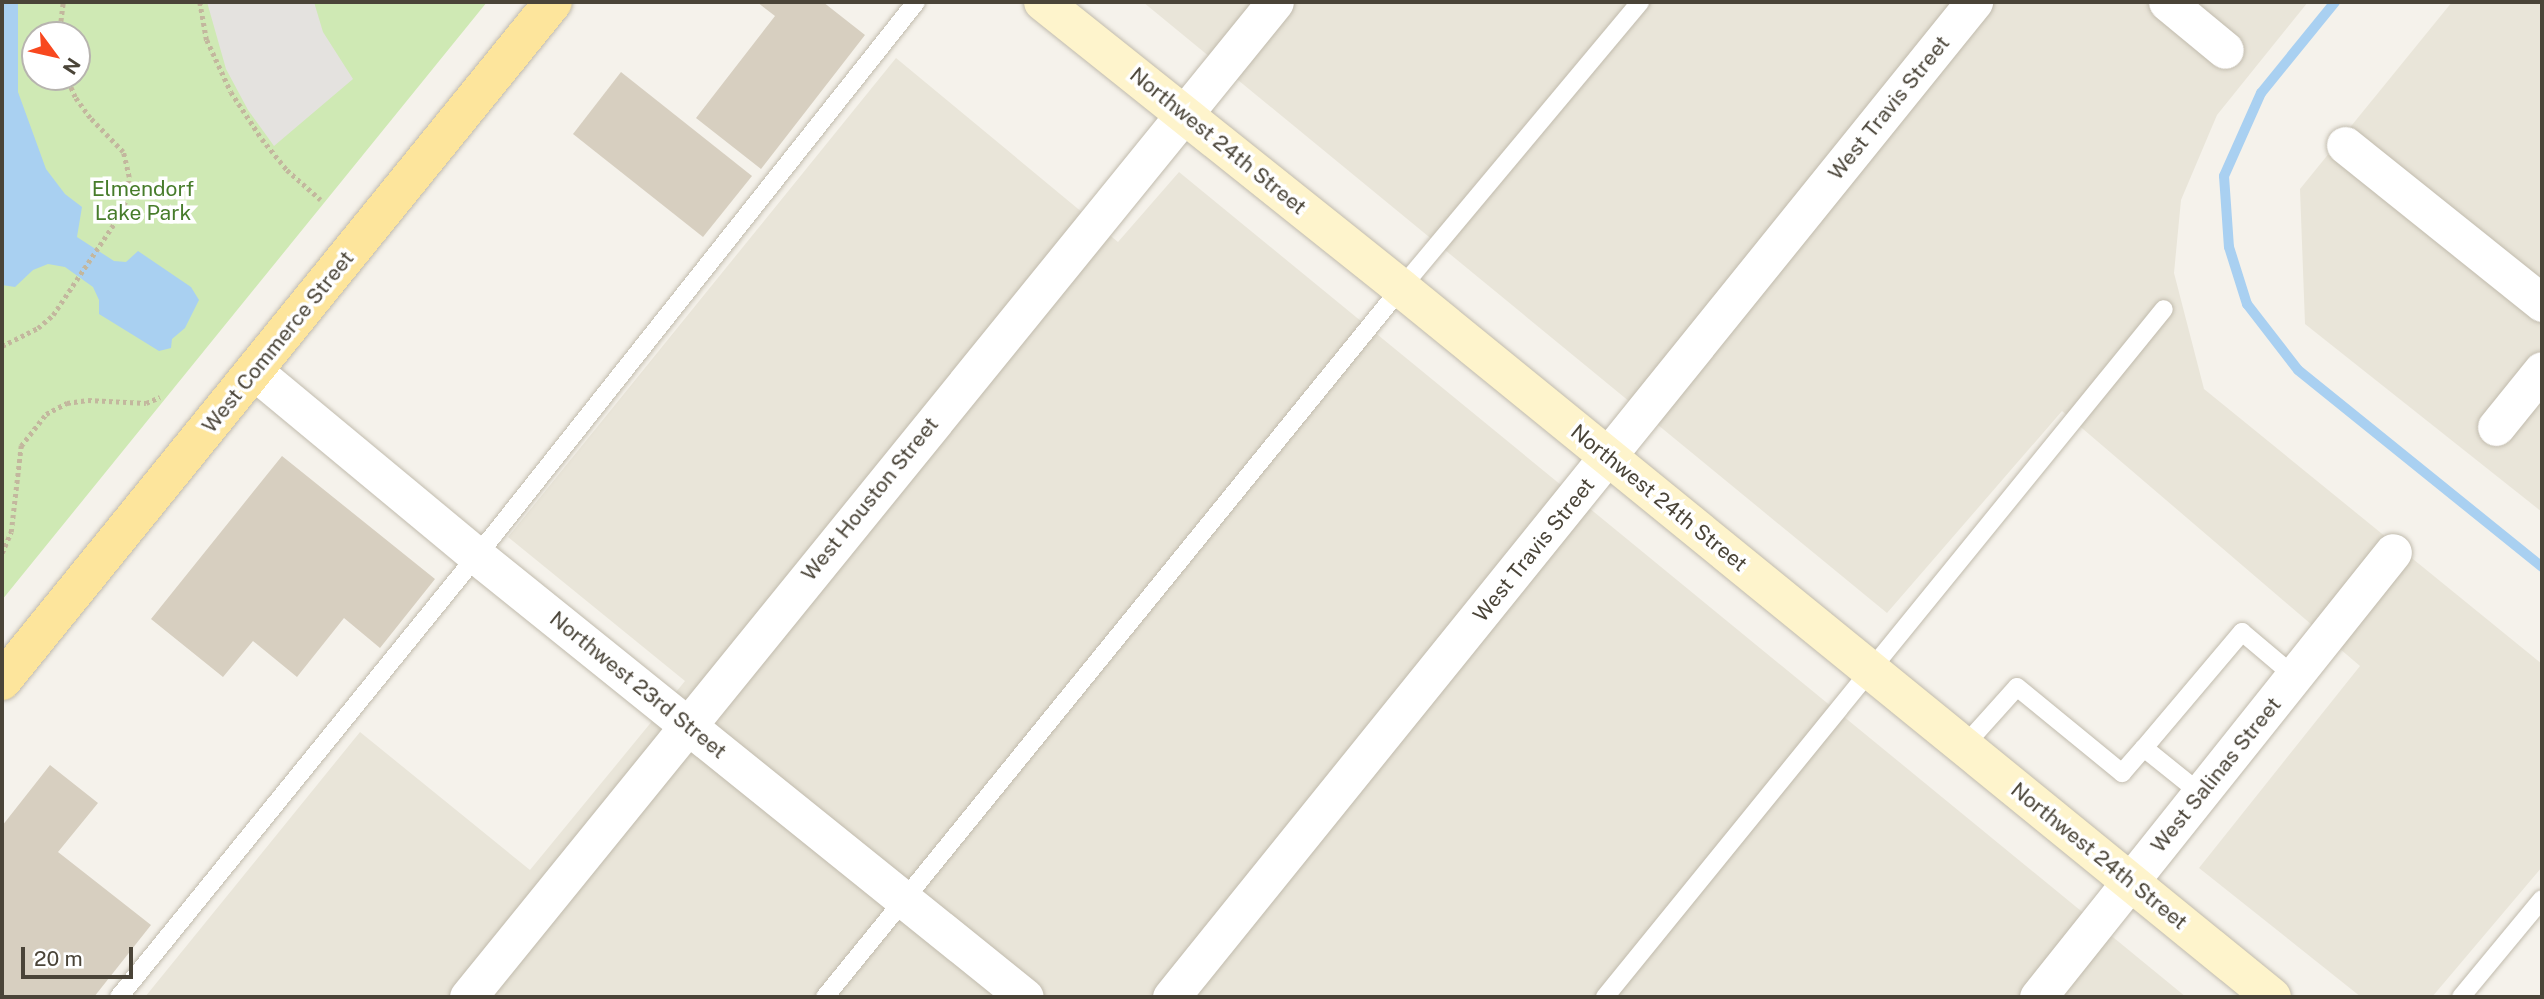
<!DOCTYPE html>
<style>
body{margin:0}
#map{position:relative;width:2544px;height:999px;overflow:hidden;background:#f5f2eb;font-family:"Public Sans",sans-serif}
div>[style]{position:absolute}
.residential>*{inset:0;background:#e9e5d9}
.green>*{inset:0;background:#cfe9b4}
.parking>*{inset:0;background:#e4e2df}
.water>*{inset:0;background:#a9d0f1}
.stream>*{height:10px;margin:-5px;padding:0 5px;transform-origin:5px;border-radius:5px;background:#a9d0f1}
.building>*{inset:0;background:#d7cfc0}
.path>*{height:4.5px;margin-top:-2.25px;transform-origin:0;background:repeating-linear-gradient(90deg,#c3b79e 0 3.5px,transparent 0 7px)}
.roads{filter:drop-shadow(0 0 2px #c1bbad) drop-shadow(0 0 2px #c1bbad)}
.service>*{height:18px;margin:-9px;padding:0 9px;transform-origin:9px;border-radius:9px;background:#fff}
.minor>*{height:37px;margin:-18.5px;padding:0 18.5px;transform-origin:18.5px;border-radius:18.5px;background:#fff}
.secondary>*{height:38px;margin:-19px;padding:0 19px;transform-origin:19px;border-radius:19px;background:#fef4cc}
.primary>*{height:38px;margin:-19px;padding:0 19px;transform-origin:19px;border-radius:19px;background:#fde59c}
span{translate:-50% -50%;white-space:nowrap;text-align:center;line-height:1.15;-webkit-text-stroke:7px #fff;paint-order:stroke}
.street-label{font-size:21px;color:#4a4438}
.park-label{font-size:21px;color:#477c2b}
.frame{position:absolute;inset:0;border:4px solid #4a4438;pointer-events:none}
.north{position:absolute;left:21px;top:21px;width:70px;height:70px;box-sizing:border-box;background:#fff;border:2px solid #b7b4af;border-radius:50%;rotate:123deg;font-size:19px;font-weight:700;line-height:28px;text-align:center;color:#4a4438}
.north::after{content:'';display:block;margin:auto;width:24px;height:32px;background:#f8481f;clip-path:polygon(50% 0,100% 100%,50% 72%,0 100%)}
.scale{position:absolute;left:21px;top:947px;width:112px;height:32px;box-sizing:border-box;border:4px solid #4a4438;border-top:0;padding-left:9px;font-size:21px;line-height:24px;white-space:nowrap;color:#4a4438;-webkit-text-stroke:5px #fff;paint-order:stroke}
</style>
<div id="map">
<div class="residential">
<i style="clip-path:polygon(1143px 2px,2308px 2px,2217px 115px,2181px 200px,2174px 273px,2204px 389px,2542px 664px,2542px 867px,2432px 997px,2361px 997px,2199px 868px,2360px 666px,2062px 411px,1887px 613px)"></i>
<i style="clip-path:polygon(2452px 2px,2542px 2px,2542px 512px,2305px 324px,2300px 189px)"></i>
<i style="clip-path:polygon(896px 58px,1118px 242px,1179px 172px,2186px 997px,145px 997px,360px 732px,530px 870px,685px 681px,508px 537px)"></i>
</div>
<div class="green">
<i style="clip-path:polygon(evenodd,2px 2px,487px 2px,2px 600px,2px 2px,35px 35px,77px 35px,77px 77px,35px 77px,35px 35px)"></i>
</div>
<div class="parking">
<i style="clip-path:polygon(207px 2px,314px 2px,323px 32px,353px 79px,274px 146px,248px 110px,226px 69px)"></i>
</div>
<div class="water">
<i style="clip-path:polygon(2px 2px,18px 2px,18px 92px,46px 169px,65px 194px,82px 207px,77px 237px,114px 261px,126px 262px,138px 251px,191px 287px,199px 300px,185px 328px,172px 339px,171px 348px,159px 351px,99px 314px,99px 300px,93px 287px,65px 267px,48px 264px,33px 270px,15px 287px,2px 285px)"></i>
</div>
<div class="stream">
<i style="left:2335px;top:2px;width:117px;rotate:129.1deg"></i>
<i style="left:2261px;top:93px;width:91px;rotate:114deg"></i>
<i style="left:2224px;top:176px;width:71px;rotate:86deg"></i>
<i style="left:2229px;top:247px;width:60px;rotate:72.5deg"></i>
<i style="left:2247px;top:304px;width:83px;rotate:52.3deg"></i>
<i style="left:2298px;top:370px;width:314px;rotate:38.9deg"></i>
</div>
<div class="building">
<i style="clip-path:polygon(757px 2px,823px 2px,865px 35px,761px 169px,696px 118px,775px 16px)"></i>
<i style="clip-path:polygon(621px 72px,752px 176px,703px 237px,573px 134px)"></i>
<i style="clip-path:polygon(282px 456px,435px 579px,380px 648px,344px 618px,297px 677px,253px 641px,223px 677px,151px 619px)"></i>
<i style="clip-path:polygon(50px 765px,98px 803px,58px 852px,151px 925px,94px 997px,5px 997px,2px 995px,2px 826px)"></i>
</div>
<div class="path">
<i style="left:200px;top:2px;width:39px;rotate:80deg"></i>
<i style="left:207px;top:40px;width:57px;rotate:65.2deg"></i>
<i style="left:231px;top:92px;width:56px;rotate:56.6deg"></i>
<i style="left:262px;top:139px;width:40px;rotate:51deg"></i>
<i style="left:287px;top:170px;width:45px;rotate:41.4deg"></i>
<i style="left:59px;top:35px;width:33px;rotate:-83deg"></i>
<i style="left:2px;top:346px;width:40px;rotate:-26.6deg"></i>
<i style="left:38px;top:328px;width:20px;rotate:-41deg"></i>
<i style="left:53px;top:315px;width:117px;rotate:-56.2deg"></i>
<i style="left:118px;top:218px;width:22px;rotate:-66deg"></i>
<i style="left:127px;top:198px;width:21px;rotate:-85deg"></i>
<i style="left:129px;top:177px;width:26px;rotate:-103deg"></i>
<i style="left:123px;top:152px;width:47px;rotate:-134.1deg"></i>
<i style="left:90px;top:118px;width:26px;rotate:-126deg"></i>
<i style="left:75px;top:97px;width:22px;rotate:-114deg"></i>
<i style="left:2px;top:553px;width:23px;rotate:-67deg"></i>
<i style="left:11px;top:532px;width:87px;rotate:-83.4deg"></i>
<i style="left:21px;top:446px;width:41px;rotate:-52deg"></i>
<i style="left:46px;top:414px;width:24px;rotate:-28deg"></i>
<i style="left:67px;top:403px;width:21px;rotate:-8deg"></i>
<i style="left:88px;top:400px;width:58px;rotate:3deg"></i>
<i style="left:146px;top:403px;width:15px;rotate:-23deg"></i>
</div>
<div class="roads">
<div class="service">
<i style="left:1964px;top:746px;width:79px;rotate:-48.1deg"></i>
<i style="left:2017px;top:687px;width:136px;rotate:39.3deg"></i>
<i style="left:2122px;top:773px;width:33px;rotate:-49deg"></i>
<i style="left:2200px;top:793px;width:72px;rotate:-141.2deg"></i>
<i style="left:2144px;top:748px;width:152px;rotate:-49.8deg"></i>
<i style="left:2242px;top:632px;width:68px;rotate:40.2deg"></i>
<i style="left:119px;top:997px;width:599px;rotate:-50.97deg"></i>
<i style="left:496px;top:532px;width:676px;rotate:-51.6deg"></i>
<i style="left:825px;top:997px;width:913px;rotate:-50.91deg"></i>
<i style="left:1401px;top:288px;width:373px;rotate:-50.1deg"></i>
<i style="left:1605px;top:997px;width:886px;rotate:-50.91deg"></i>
<i style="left:2461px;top:997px;width:127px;rotate:-50.4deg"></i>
</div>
<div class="minor">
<i style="left:2167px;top:2px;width:75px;rotate:39.6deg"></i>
<i style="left:2345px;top:145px;width:253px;rotate:38.7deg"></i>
<i style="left:254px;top:371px;width:290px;rotate:39.7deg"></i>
<i style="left:477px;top:556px;width:703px;rotate:38.83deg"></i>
<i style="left:2496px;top:427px;width:73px;rotate:-51.1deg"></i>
<i style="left:468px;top:997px;width:1281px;rotate:-50.96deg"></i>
<i style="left:1171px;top:997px;width:1279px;rotate:-51.1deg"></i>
<i style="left:2038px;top:997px;width:569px;rotate:-51.42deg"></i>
</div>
<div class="secondary">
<i style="left:1043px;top:2px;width:458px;rotate:38.6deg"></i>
<i style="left:1401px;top:288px;width:1123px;rotate:39.15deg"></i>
</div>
<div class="primary">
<i style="left:2px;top:681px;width:874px;rotate:-50.94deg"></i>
</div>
</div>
<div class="street-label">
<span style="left:1889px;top:108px;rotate:-51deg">West Travis Street</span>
<span style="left:1218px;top:141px;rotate:39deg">Northwest 24th Street</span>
<span style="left:278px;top:342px;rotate:-51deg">West Commerce Street</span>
<span style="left:1659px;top:498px;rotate:39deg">Northwest 24th Street</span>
<span style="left:870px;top:499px;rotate:-51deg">West Houston Street</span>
<span style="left:1534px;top:550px;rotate:-51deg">West Travis Street</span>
<span style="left:638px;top:685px;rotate:39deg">Northwest 23rd Street</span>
<span style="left:2216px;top:775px;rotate:-51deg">West Salinas Street</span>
<span style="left:2099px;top:856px;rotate:39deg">Northwest 24th Street</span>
</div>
<div class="park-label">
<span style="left:143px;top:201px">Elmendorf<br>Lake Park</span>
</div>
<div class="frame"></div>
<div class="north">N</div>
<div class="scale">20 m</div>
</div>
